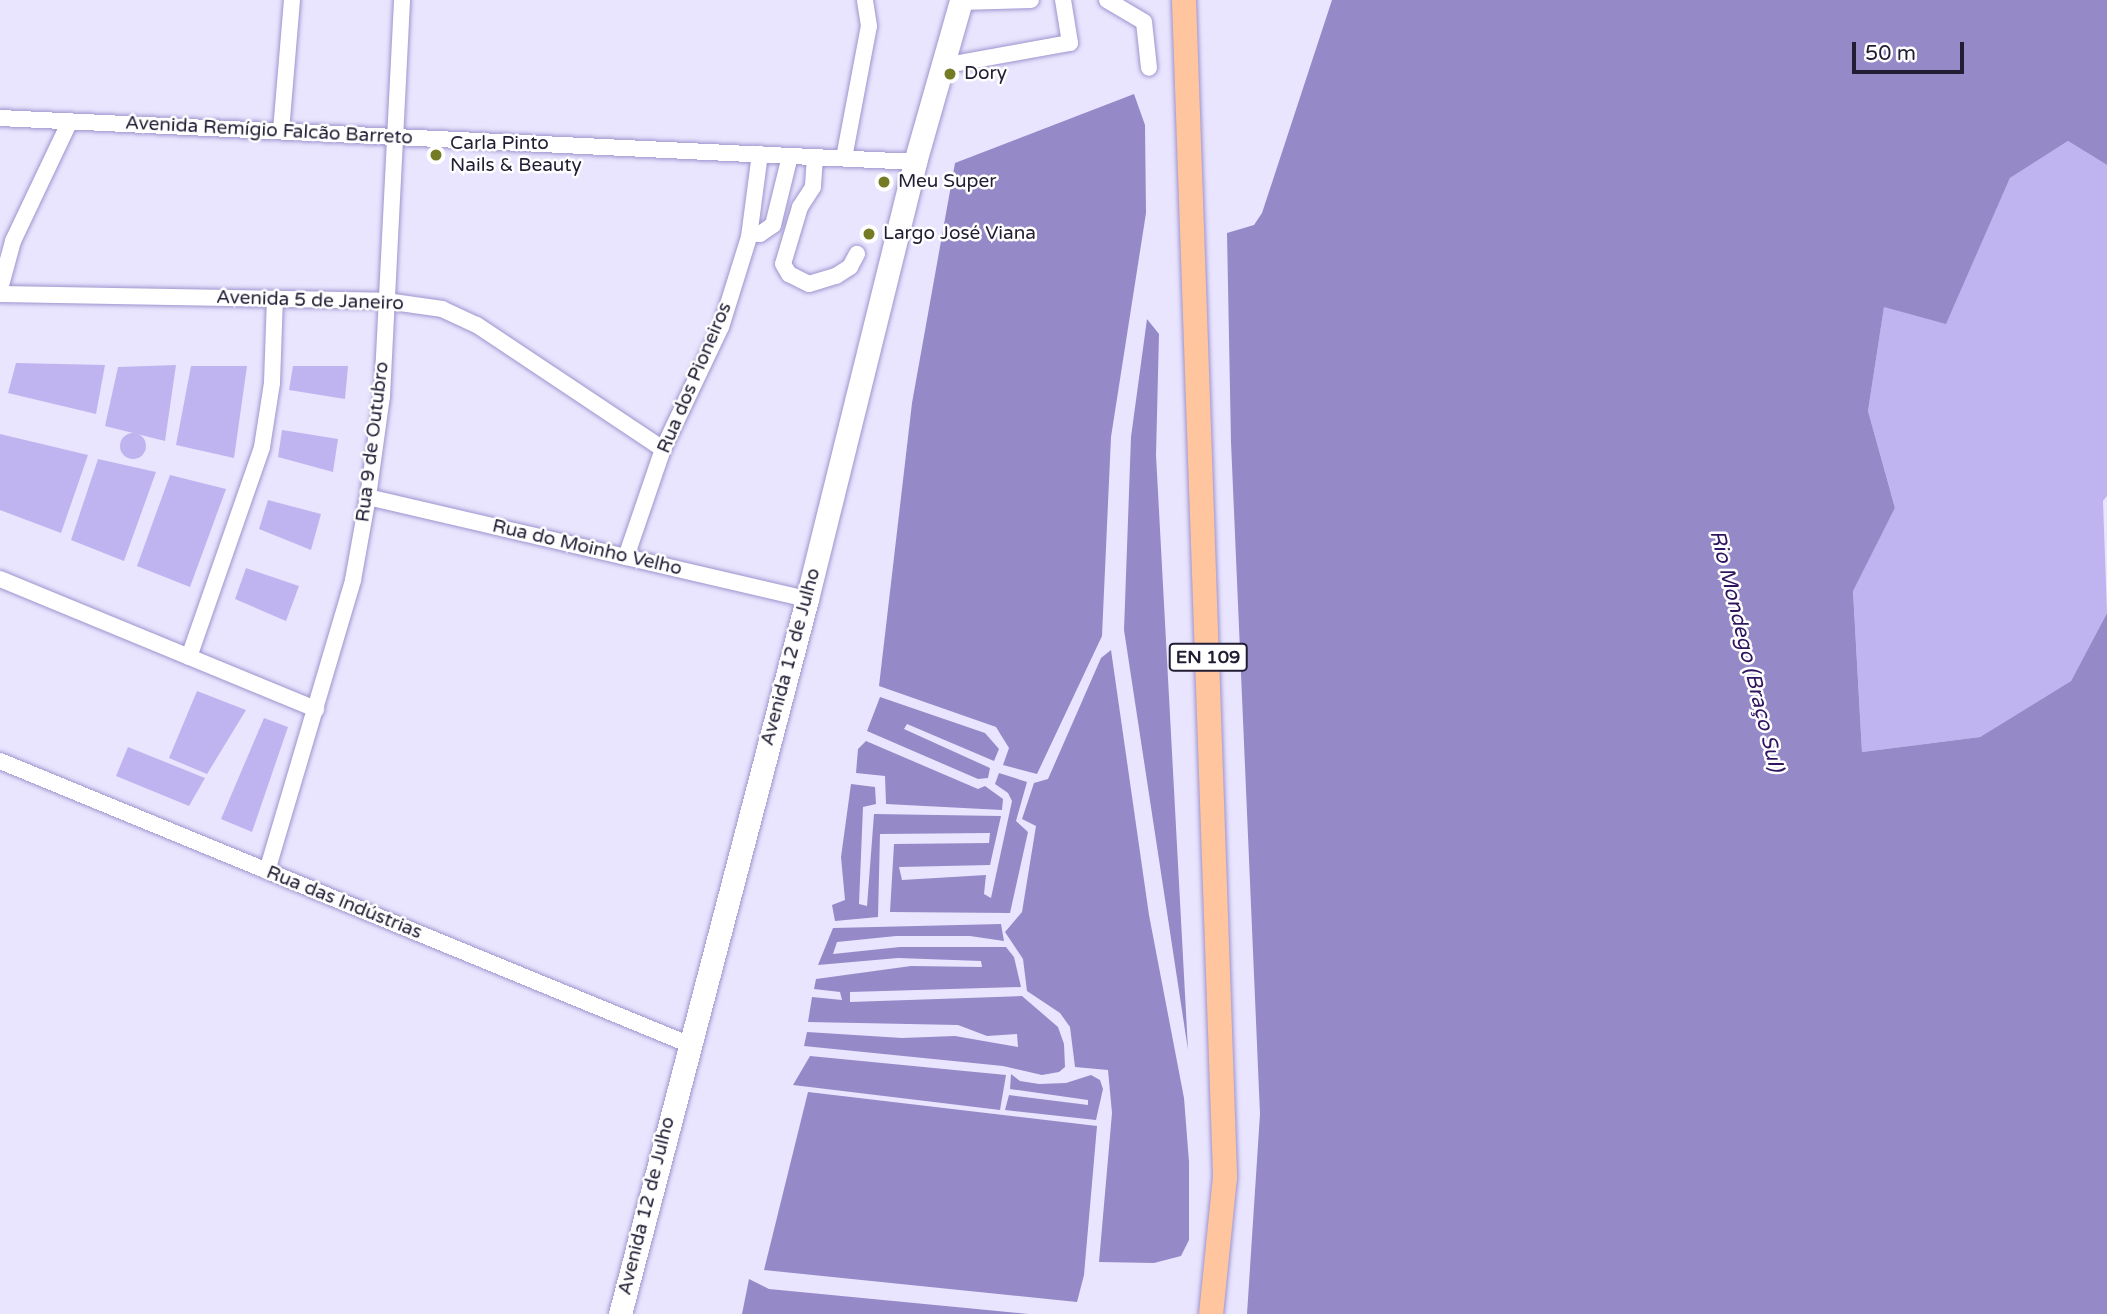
<!DOCTYPE html>
<meta charset="utf-8">
<style>
body{margin:0}
#map{position:relative;width:2107px;height:1314px;overflow:hidden;background:#e9e5fe;font-family:"Varela Round",sans-serif}
div>[style]{position:absolute}
.green>*{inset:0;background:#c0b4f0}
.round{border-radius:50%}
.water>*{inset:0;background:#9689c8}
.roads{filter:drop-shadow(0 0 2px #9f93ce) drop-shadow(0 0 2px #9f93ce)}
.street>*{height:16px;margin:-8px;padding:0 8px;transform-origin:8px;border-radius:8px;background:#fff}
.secondary>*{height:23px;margin:-11.5px;padding:0 11.5px;transform-origin:11.5px;border-radius:11.5px;background:#fff}
.primary>*{height:24px;margin:-12px;padding:0 12px;transform-origin:12px;border-radius:12px;background:#fec59f}
.dots>*{width:19px;height:19px;translate:-50% -50%;box-sizing:border-box;border:4px solid #fff;border-radius:50%}
span{translate:-50% -50%;white-space:nowrap;text-align:center;line-height:1.15;-webkit-text-stroke:5px #fff;paint-order:stroke}
.shield-label span{padding:2px 5px;background:#fff;border:2px solid;border-radius:5px;-webkit-text-stroke-width:0}
.shield-label{font-size:18px;color:#221d34;font-weight:700}
.poi-label{font-size:19px;color:#221d34}
.left{translate:0 -50%;text-align:left}
.street-label{font-size:19px;color:#221d34}
.water-label{font-size:21px;color:#2f145f;font-style:italic}
.scale{position:absolute;left:1852px;top:42px;width:112px;height:32px;box-sizing:border-box;border:4px solid #221d34;border-top:0;padding-left:9px;font-size:21px;line-height:24px;white-space:nowrap;color:#221d34;-webkit-text-stroke:5px #fff;paint-order:stroke}
</style>
<div id="map">
<div class="green">
<i style="clip-path:polygon(2068px 141px,2107px 165px,2107px 496px,2103px 501px,2107px 613px,2071px 681px,1980px 737px,1862px 752px,1853px 590px,1895px 508px,1868px 411px,1884px 306px,1946px 323px,2010px 178px)"></i>
<i style="clip-path:polygon(16px 363px,105px 365px,96px 414px,8px 393px)"></i>
<i style="clip-path:polygon(176px 365px,165px 441px,105px 426px,118px 367px)"></i>
<i style="clip-path:polygon(191px 366px,247px 366px,234px 458px,176px 445px)"></i>
<i style="clip-path:polygon(293px 366px,348px 366px,345px 399px,289px 390px)"></i>
<i style="clip-path:polygon(282px 430px,338px 439px,333px 472px,278px 457px)"></i>
<i class="round" style="left:120px;top:433px;width:26px;height:26px"></i>
<i style="clip-path:polygon(0 434px,88px 455px,61px 533px,0 510px)"></i>
<i style="clip-path:polygon(98px 459px,156px 472px,124px 561px,71px 540px)"></i>
<i style="clip-path:polygon(170px 475px,226px 489px,190px 587px,137px 566px)"></i>
<i style="clip-path:polygon(268px 500px,321px 514px,311px 550px,259px 529px)"></i>
<i style="clip-path:polygon(246px 568px,299px 586px,286px 621px,235px 599px)"></i>
<i style="clip-path:polygon(197px 691px,246px 710px,207px 774px,169px 758px)"></i>
<i style="clip-path:polygon(264px 718px,288px 727px,252px 832px,221px 819px)"></i>
<i style="clip-path:polygon(128px 747px,205px 778px,189px 806px,116px 776px)"></i>
</div>
<div class="water">
<i style="clip-path:polygon(1332px 0,2107px 0,2107px 165px,2068px 141px,2010px 178px,1946px 324px,1884px 307px,1868px 411px,1895px 508px,1853px 591px,1862px 752px,1980px 737px,2071px 681px,2107px 613px,2107px 1314px,1247px 1314px,1260px 1114px,1231px 442px,1227px 233px,1254px 225px,1262px 213px)"></i>
<i style="clip-path:polygon(1134px 94px,1145px 125px,1146px 213px,1111px 437px,1102px 636px,1037px 774px,1003px 765px,1009px 748px,996px 727px,879px 686px,912px 403px,955px 163px)"></i>
<i style="clip-path:polygon(1147px 319px,1159px 334px,1156px 455px,1188px 1050px,1124px 630px,1131px 437px)"></i>
<i style="clip-path:polygon(1111px 650px,1149px 915px,1184px 1098px,1189px 1162px,1189px 1240px,1181px 1256px,1154px 1263px,1099px 1262px,1112px 1113px,1108px 1070px,1075px 1067px,1070px 1027px,1060px 1013px,1027px 991px,1023px 959px,1005px 932px,1022px 912px,1036px 826px,1022px 819px,1034px 783px,1048px 779px,1101px 658px)"></i>
<i style="clip-path:polygon(880px 697px,985px 733px,999px 749px,994px 761px,907px 724px,904px 729px,990px 768px,988px 778px,978px 779px,867px 731px)"></i>
<i style="clip-path:polygon(866px 741px,978px 789px,985px 786px,1003px 799px,1002px 810px,886px 804px,885px 776px,856px 773px,858px 749px)"></i>
<i style="clip-path:polygon(999px 773px,1027px 782px,1016px 821px,1028px 832px,1010px 913px,890px 912px,894px 844px,989px 843px,990px 833px,880px 834px,878px 917px,835px 921px,832px 905px,845px 900px,841px 857px,851px 784px,875px 787px,876px 804px,863px 807px,859px 904px,867px 906px,874px 814px,1001px 816px,990px 865px,899px 867px,902px 880px,986px 875px,984px 894px,991px 898px,1012px 801px,1008px 793px,995px 784px)"></i>
<i style="clip-path:polygon(1001px 924px,1004px 941px,970px 936px,896px 936px,837px 942px,833px 954px,900px 947px,1006px 947px,1014px 957px,1021px 987px,850px 992px,850px 1002px,1022px 996px,1058px 1027px,1064px 1044px,1065px 1067px,1059px 1072px,1042px 1075px,1003px 1066px,804px 1046px,807px 1032px,902px 1038px,955px 1036px,1018px 1047px,1017px 1034px,987px 1036px,958px 1025px,808px 1022px,812px 997px,842px 1000px,840px 992px,814px 989px,816px 979px,911px 966px,982px 967px,981px 961px,898px 958px,818px 965px,833px 928px)"></i>
<i style="clip-path:polygon(810px 1056px,1006px 1075px,1000px 1110px,793px 1085px)"></i>
<i style="clip-path:polygon(1011px 1074px,1020px 1081px,1039px 1084px,1066px 1083px,1091px 1075px,1100px 1080px,1103px 1089px,1096px 1120px,1005px 1110px,1009px 1095px,1088px 1105px,1088px 1100px,1010px 1089px)"></i>
<i style="clip-path:polygon(808px 1092px,1097px 1126px,1084px 1275px,1077px 1302px,764px 1270px)"></i>
<i style="clip-path:polygon(749px 1279px,769px 1289px,1028px 1314px,742px 1314px)"></i>
</div>
<div class="roads">
<div class="street">
<i style="left:1107px;top:0;width:43px;rotate:30.7deg"></i>
<i style="left:1144px;top:22px;width:46px;rotate:83.8deg"></i>
<i style="left:960px;top:2px;width:71px;rotate:-1.6deg"></i>
<i style="left:942px;top:66px;width:130px;rotate:-10.2deg"></i>
<i style="left:1070px;top:43px;width:44px;rotate:-99.2deg"></i>
<i style="left:0;top:118px;width:916px;rotate:2.75deg"></i>
<i style="left:281px;top:131px;width:131px;rotate:-85.2deg"></i>
<i style="left:815px;top:157px;width:30px;rotate:94deg"></i>
<i style="left:813px;top:187px;width:24px;rotate:123deg"></i>
<i style="left:800px;top:207px;width:59px;rotate:106.6deg"></i>
<i style="left:783px;top:264px;width:12px;rotate:59deg"></i>
<i style="left:789px;top:274px;width:22px;rotate:27deg"></i>
<i style="left:809px;top:284px;width:28px;rotate:-17deg"></i>
<i style="left:836px;top:276px;width:17px;rotate:-33deg"></i>
<i style="left:850px;top:267px;width:15px;rotate:-62deg"></i>
<i style="left:844px;top:158px;width:134px;rotate:-79.3deg"></i>
<i style="left:869px;top:26px;width:26px;rotate:-99deg"></i>
<i style="left:750px;top:233px;width:10px;rotate:6deg"></i>
<i style="left:760px;top:234px;width:16px;rotate:-35deg"></i>
<i style="left:773px;top:225px;width:71px;rotate:-76.2deg"></i>
<i style="left:0;top:289px;width:50px;rotate:-74.8deg"></i>
<i style="left:13px;top:241px;width:133px;rotate:-64.6deg"></i>
<i style="left:0;top:294px;width:386px;rotate:1deg"></i>
<i style="left:386px;top:301px;width:57px;rotate:8.1deg"></i>
<i style="left:442px;top:309px;width:38px;rotate:25deg"></i>
<i style="left:477px;top:325px;width:224px;rotate:33.7deg"></i>
<i style="left:368px;top:497px;width:451px;rotate:13.1deg"></i>
<i style="left:626px;top:557px;width:114px;rotate:-71.1deg"></i>
<i style="left:663px;top:449px;width:135px;rotate:-64.6deg"></i>
<i style="left:721px;top:327px;width:94px;rotate:-72.7deg"></i>
<i style="left:749px;top:237px;width:84px;rotate:-82.5deg"></i>
<i style="left:0;top:579px;width:342px;rotate:22.4deg"></i>
<i style="left:189px;top:657px;width:222px;rotate:-70.8deg"></i>
<i style="left:262px;top:447px;width:65px;rotate:-81.1deg"></i>
<i style="left:272px;top:383px;width:84px;rotate:-88deg"></i>
<i style="left:0;top:761px;width:744px;rotate:22.36deg"></i>
<i style="left:267px;top:871px;width:303px;rotate:-73.5deg"></i>
<i style="left:353px;top:580px;width:84px;rotate:-79.8deg"></i>
<i style="left:368px;top:497px;width:102px;rotate:-82.1deg"></i>
<i style="left:382px;top:396px;width:397px;rotate:-87.1deg"></i>
</div>
<div class="secondary">
<i style="left:620px;top:1314px;width:739px;rotate:-75.34deg"></i>
<i style="left:807px;top:599px;width:450px;rotate:-76.1deg"></i>
<i style="left:915px;top:162px;width:168px;rotate:-74.1deg"></i>
</div>
<div class="primary">
<i style="left:1184px;top:0;width:1178px;rotate:88deg"></i>
<i style="left:1225px;top:1177px;width:138px;rotate:95.8deg"></i>
</div>
</div>
<div class="dots">
<i style="left:950px;top:74px;background:#757b25"></i>
<i style="left:436px;top:155px;background:#757b25"></i>
<i style="left:884px;top:182px;background:#757b25"></i>
<i style="left:869px;top:234px;background:#757b25"></i>
</div>
<div class="shield-label">
<span style="left:1208px;top:657px">EN 109</span>
</div>
<div class="poi-label">
<span class="left" style="left:964px;top:74px">Dory</span>
<span class="left" style="left:450px;top:155px">Carla Pinto<br>Nails &amp; Beauty</span>
<span class="left" style="left:898px;top:182px">Meu Super</span>
<span class="left" style="left:883px;top:234px">Largo José Viana</span>
</div>
<div class="street-label">
<span style="left:269px;top:131px;rotate:3deg">Avenida Remígio Falcão Barreto</span>
<span style="left:310px;top:301px;rotate:2deg">Avenida 5 de Janeiro</span>
<span style="left:695px;top:378px;rotate:-67deg">Rua dos Pioneiros</span>
<span style="left:373px;top:442px;rotate:-83deg">Rua 9 de Outubro</span>
<span style="left:587px;top:548px;rotate:13deg">Rua do Moinho Velho</span>
<span style="left:791px;top:657px;rotate:-75deg">Avenida 12 de Julho</span>
<span style="left:344px;top:903px;rotate:22deg">Rua das Indústrias</span>
<span style="left:647px;top:1206px;rotate:-76deg">Avenida 12 de Julho</span>
</div>
<div class="water-label">
<span style="left:1746px;top:651px;rotate:76deg">Rio Mondego (Braço Sul)</span>
</div>
<div class="scale">50 m</div>
</div>
